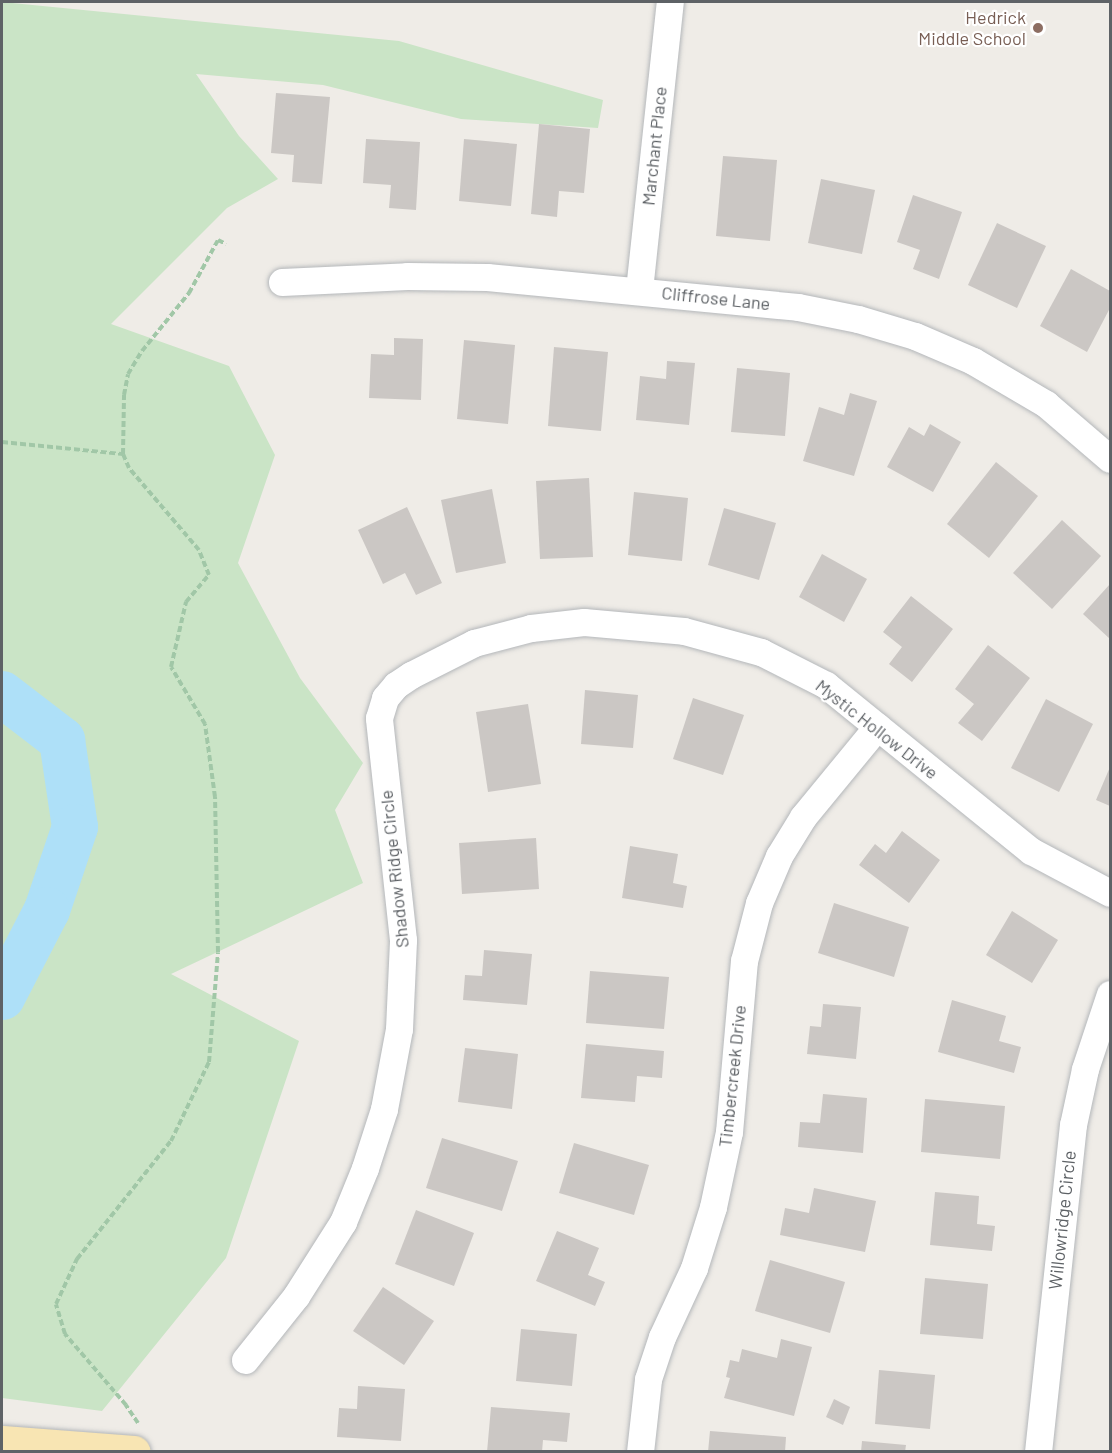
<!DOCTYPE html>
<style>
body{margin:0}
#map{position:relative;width:1112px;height:1453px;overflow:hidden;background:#efece7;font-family:Barlow,sans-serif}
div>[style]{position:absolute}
.green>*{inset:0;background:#cae4c6}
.river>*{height:46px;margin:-23px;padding:0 23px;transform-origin:23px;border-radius:23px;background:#aee0f8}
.building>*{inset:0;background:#cbc7c4}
.path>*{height:4px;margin-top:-2px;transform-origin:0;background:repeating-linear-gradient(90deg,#a1c7a7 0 6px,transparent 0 9px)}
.roads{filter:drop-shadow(0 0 2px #b4b7ba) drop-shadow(0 0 2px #b4b7ba)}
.minor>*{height:27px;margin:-13.5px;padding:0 13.5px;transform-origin:13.5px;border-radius:13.5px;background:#fff}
.major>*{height:33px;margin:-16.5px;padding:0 16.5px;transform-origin:16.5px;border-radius:16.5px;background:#f8e5b3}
.dots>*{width:16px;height:16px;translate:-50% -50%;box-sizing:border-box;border:3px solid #fff;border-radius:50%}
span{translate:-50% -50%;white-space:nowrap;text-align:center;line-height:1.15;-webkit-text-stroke:4.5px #fff;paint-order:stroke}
.education-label{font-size:18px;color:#785e54}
.right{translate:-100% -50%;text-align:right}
.street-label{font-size:18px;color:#5e6266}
.frame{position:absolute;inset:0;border:3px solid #5e6266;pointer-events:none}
</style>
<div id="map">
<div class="green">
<i style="clip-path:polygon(2px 2px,399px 41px,603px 100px,598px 128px,461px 119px,323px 85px,196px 74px,239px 136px,278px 179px,227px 208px,111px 324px,229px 366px,275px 455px,238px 563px,300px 678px,363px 763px,335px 810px,363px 883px,171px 974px,299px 1041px,226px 1258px,102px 1411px,2px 1398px)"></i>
</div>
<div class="river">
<i style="left:2px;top:694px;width:76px;rotate:37.5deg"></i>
<i style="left:62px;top:740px;width:88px;rotate:81.5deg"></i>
<i style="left:75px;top:827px;width:88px;rotate:108.6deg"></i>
<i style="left:47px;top:910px;width:98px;rotate:117.3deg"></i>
</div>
<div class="building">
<i style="clip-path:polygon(276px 93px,330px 97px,322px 184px,292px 182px,294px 155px,271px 153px)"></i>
<i style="clip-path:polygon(539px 124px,590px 129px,584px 193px,559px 191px,557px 217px,531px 214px)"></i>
<i style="clip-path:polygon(366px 139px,420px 142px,416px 210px,389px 208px,391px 185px,363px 183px)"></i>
<i style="clip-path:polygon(464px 139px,517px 144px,511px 206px,459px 201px)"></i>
<i style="clip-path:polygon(723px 156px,777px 160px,770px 241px,716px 236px)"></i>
<i style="clip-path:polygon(821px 179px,875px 190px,862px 254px,808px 243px)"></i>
<i style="clip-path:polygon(913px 195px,962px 212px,939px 279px,913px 269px,920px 250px,897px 242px)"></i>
<i style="clip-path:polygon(997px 223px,1046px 246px,1017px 308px,968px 285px)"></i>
<i style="clip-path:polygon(1071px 269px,1110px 291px,1110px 308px,1087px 352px,1040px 326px)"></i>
<i style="clip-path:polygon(394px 338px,423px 339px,421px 400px,369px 398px,371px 354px,394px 355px)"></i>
<i style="clip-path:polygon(464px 340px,515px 345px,508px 424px,457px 419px)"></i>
<i style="clip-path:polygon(554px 347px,608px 352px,601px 431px,548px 426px)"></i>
<i style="clip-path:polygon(667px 361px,695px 363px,689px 425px,636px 420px,640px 376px,666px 379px)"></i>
<i style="clip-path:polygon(737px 368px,790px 373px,785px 436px,731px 432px)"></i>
<i style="clip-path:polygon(850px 393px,877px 401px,854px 476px,803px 461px,819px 407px,844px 415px)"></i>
<i style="clip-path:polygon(930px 424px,961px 442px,933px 492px,887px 467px,909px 427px,924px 436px)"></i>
<i style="clip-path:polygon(996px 462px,1038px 496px,989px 558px,947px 524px)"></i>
<i style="clip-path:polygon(589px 478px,593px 557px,540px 559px,536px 481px)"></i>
<i style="clip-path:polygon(492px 489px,506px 563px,456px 573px,441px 500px)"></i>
<i style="clip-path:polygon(634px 492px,688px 498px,682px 561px,628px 555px)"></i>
<i style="clip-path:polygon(407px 507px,442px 583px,416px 595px,405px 573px,383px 584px,358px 530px)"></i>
<i style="clip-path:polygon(724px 508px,776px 523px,759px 580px,708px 565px)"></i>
<i style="clip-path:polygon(1062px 520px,1101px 556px,1052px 609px,1013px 573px)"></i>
<i style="clip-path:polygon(822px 554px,867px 579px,844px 622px,799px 597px)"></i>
<i style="clip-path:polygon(1110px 584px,1110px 639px,1083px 614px)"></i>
<i style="clip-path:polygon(911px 596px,953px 629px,912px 682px,889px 664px,902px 647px,883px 632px)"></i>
<i style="clip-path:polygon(988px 645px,1030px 678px,982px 741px,958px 723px,974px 704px,955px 689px)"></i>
<i style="clip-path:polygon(585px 690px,638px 695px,633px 748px,581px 744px)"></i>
<i style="clip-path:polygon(693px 698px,744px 715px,723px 775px,673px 759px)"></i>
<i style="clip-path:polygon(1046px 699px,1093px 724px,1059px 792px,1011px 768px)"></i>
<i style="clip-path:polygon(528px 704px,541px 784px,488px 792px,476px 712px)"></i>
<i style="clip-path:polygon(1110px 767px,1110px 806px,1096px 800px)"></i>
<i style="clip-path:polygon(902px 831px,940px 860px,909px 903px,859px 865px,875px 844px,886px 853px)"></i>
<i style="clip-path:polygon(536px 838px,539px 889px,462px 894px,459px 843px)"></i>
<i style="clip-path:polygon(630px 846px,678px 854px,673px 883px,687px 886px,683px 908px,622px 898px)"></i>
<i style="clip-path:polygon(834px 903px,909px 927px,894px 977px,818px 953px)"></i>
<i style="clip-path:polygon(1012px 911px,1058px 940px,1032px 983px,986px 955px)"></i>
<i style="clip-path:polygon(484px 950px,532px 954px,527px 1005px,463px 1000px,465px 975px,482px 976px)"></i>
<i style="clip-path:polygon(590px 971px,669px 977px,664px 1029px,586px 1023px)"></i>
<i style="clip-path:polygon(952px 1000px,1006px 1016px,999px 1041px,1021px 1047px,1014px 1073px,938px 1052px)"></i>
<i style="clip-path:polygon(823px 1004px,861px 1007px,856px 1059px,807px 1054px,810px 1026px,821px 1027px)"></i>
<i style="clip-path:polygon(586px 1044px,664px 1051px,662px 1078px,637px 1076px,635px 1102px,581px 1098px)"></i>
<i style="clip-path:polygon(465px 1048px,518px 1054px,512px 1109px,458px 1102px)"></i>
<i style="clip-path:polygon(823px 1094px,867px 1098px,863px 1153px,798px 1147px,800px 1122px,820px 1123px)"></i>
<i style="clip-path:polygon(925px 1099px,1005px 1106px,1000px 1159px,921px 1152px)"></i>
<i style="clip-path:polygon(442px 1138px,518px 1161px,502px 1211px,426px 1188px)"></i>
<i style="clip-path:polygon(574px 1143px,649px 1165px,634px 1215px,559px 1193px)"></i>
<i style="clip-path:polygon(814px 1188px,876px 1201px,865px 1252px,780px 1235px,785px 1208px,809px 1213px)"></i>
<i style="clip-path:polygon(935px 1192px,979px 1196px,977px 1224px,995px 1226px,992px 1251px,930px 1245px)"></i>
<i style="clip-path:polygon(416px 1210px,474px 1233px,454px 1286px,395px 1264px)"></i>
<i style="clip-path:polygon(557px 1231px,599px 1248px,588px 1275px,605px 1282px,595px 1306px,536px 1281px)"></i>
<i style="clip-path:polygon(770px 1260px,845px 1282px,830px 1333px,755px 1311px)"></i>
<i style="clip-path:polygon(925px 1278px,988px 1284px,983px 1339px,920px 1334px)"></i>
<i style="clip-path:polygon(383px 1287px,434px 1321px,404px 1365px,353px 1331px)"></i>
<i style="clip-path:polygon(521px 1329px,577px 1334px,572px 1386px,516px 1381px)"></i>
<i style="clip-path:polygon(781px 1339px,812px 1347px,794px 1416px,724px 1398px,730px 1378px,726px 1377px,730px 1360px,739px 1362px,742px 1349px,777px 1358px)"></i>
<i style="clip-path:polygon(879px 1370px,935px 1375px,930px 1429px,875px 1424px)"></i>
<i style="clip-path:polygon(358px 1386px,405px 1389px,401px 1441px,337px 1437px,339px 1408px,357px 1409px)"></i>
<i style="clip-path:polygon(834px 1399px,850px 1407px,843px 1425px,826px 1417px)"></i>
<i style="clip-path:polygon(491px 1407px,570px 1413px,567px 1442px,543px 1440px,542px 1452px,487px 1452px)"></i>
<i style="clip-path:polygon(710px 1431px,786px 1437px,785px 1452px,708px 1452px)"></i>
<i style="clip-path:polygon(862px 1441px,906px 1445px,905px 1452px,861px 1452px)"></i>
</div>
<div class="path">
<i style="left:2px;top:442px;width:122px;rotate:5.7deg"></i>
<i style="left:138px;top:1423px;width:22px;rotate:-124deg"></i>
<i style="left:126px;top:1405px;width:94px;rotate:-130.7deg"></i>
<i style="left:65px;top:1334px;width:31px;rotate:-107deg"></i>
<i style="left:56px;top:1304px;width:50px;rotate:-65deg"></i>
<i style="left:77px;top:1259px;width:151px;rotate:-51.5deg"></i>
<i style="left:171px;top:1141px;width:88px;rotate:-64.3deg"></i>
<i style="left:209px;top:1062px;width:110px;rotate:-85.3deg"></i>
<i style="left:218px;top:952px;width:155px;rotate:-91.1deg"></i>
<i style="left:215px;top:797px;width:74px;rotate:-97.8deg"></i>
<i style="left:205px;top:724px;width:66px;rotate:-120.8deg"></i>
<i style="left:171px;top:667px;width:67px;rotate:-77deg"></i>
<i style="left:186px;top:602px;width:35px;rotate:-50deg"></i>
<i style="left:209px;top:575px;width:27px;rotate:-112deg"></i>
<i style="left:199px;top:550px;width:108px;rotate:-130.5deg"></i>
<i style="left:129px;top:468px;width:15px;rotate:-113deg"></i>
<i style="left:123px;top:454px;width:59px;rotate:-89deg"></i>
<i style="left:124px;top:395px;width:21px;rotate:-79deg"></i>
<i style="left:128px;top:374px;width:27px;rotate:-59deg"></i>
<i style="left:142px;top:351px;width:75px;rotate:-51deg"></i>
<i style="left:189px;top:293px;width:60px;rotate:-61.3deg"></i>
<i style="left:218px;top:240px;width:9px;rotate:27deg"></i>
</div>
<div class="roads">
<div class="minor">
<i style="left:282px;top:282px;width:125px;rotate:-2.7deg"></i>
<i style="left:407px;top:276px;width:80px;rotate:0.7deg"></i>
<i style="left:487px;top:277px;width:312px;rotate:5.5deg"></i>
<i style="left:798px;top:307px;width:61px;rotate:11.3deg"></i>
<i style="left:858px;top:319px;width:59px;rotate:16.6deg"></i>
<i style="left:915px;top:336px;width:63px;rotate:23.3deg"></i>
<i style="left:973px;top:361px;width:85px;rotate:30.5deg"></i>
<i style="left:1046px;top:404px;width:84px;rotate:40.7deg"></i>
<i style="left:639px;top:290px;width:290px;rotate:-83.9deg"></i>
<i style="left:245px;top:1360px;width:82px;rotate:-51.4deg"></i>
<i style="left:296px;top:1296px;width:88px;rotate:-57.6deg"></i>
<i style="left:343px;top:1222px;width:58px;rotate:-67.8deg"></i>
<i style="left:365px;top:1168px;width:62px;rotate:-72.1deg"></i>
<i style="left:384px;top:1109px;width:81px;rotate:-79.4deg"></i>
<i style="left:399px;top:1029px;width:89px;rotate:-87.4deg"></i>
<i style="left:403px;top:940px;width:223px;rotate:-96.2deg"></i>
<i style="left:379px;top:718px;width:21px;rotate:-73deg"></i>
<i style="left:385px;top:698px;width:17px;rotate:-50deg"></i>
<i style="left:396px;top:685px;width:18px;rotate:-34deg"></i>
<i style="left:411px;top:675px;width:71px;rotate:-26.9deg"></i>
<i style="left:474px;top:643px;width:59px;rotate:-14.7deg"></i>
<i style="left:531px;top:628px;width:53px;rotate:-6.5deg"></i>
<i style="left:584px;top:622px;width:100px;rotate:5.1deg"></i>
<i style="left:684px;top:631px;width:80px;rotate:15.3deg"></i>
<i style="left:761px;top:652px;width:73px;rotate:26.9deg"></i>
<i style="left:826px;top:685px;width:264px;rotate:39deg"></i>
<i style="left:1031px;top:851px;width:89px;rotate:28deg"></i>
<i style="left:640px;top:1452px;width:73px;rotate:-83.7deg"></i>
<i style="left:648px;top:1379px;width:44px;rotate:-71.6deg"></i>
<i style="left:662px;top:1337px;width:76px;rotate:-65.1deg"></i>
<i style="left:694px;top:1268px;width:64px;rotate:-72.7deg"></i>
<i style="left:713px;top:1207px;width:77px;rotate:-78deg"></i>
<i style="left:729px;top:1132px;width:172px;rotate:-85deg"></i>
<i style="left:744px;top:961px;width:60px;rotate:-75.5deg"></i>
<i style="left:759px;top:903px;width:51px;rotate:-66.9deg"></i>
<i style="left:779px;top:856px;width:46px;rotate:-58.4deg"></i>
<i style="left:803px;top:817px;width:117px;rotate:-50.6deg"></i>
<i style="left:1038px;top:1452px;width:329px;rotate:-83.9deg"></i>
<i style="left:1073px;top:1125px;width:57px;rotate:-77.9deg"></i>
<i style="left:1085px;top:1069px;width:79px;rotate:-71.6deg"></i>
</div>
<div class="major">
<i style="left:2px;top:1442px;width:132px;rotate:4.3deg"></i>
</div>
</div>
<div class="dots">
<i style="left:1038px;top:28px;background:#8d6e63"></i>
</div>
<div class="education-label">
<span class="right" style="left:1026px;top:28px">Hedrick<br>Middle School</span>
</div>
<div class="street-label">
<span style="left:654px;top:146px;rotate:-84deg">Marchant Place</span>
<span style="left:716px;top:298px;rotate:6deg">Cliffrose Lane</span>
<span style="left:877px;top:729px;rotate:38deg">Mystic Hollow Drive</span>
<span style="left:394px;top:869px;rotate:-96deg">Shadow Ridge Circle</span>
<span style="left:732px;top:1076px;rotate:-84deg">Timbercreek Drive</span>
<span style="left:1062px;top:1220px;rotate:-84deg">Willowridge Circle</span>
</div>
<div class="frame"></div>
</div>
